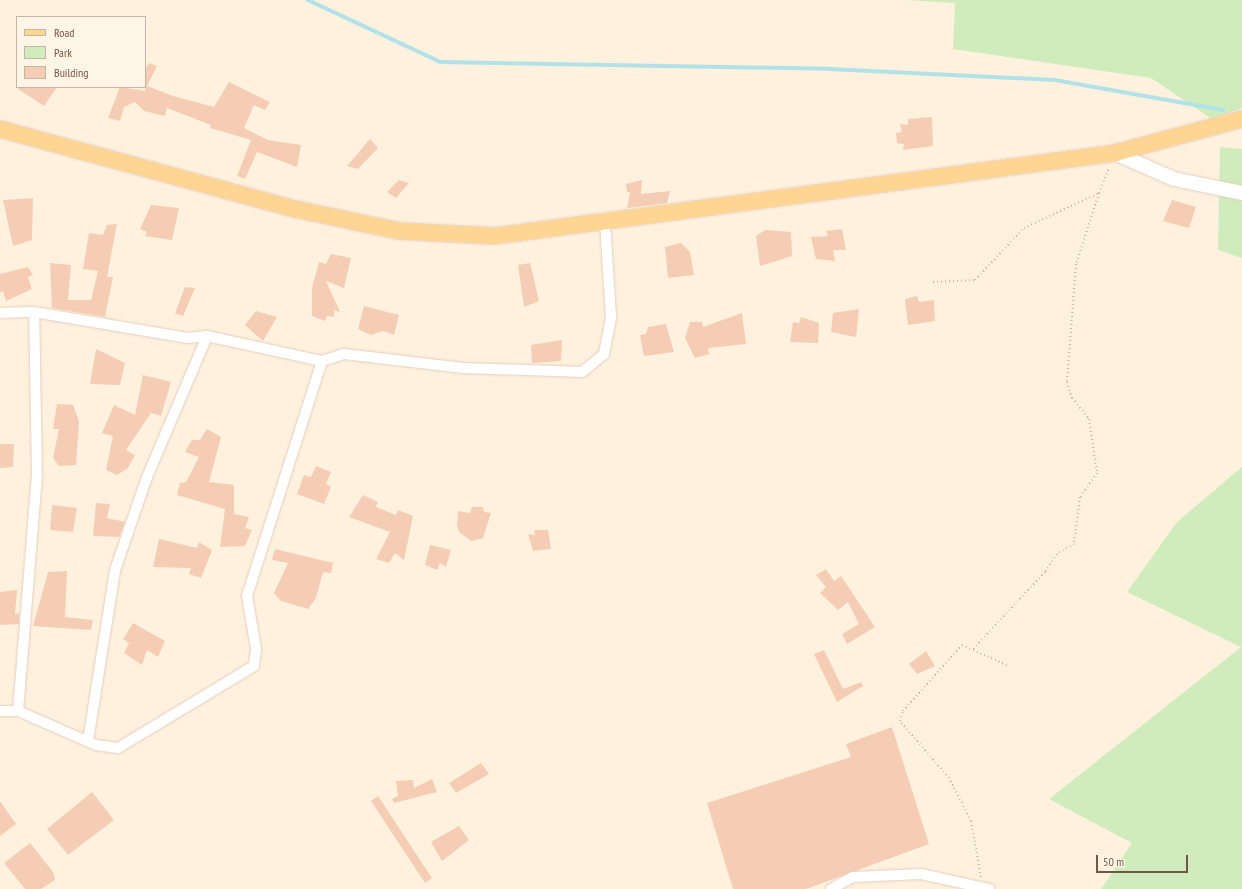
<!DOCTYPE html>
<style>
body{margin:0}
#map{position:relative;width:1242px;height:889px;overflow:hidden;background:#fef1de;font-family:"PT Sans Narrow",sans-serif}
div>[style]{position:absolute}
.green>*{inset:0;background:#d0ecbc}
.stream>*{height:3.5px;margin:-1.75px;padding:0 1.75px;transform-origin:1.75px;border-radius:1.75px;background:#b2e1e8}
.building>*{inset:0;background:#f5cdb4}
.path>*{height:2px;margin-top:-1px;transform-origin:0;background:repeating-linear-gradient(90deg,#dab098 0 1px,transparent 0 4px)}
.roads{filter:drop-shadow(0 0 1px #e4cebd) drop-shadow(0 0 1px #e4cebd)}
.street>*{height:10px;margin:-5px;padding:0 5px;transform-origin:5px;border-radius:5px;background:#fff}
.secondary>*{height:14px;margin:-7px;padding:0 7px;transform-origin:7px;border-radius:7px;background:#fff}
.primary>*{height:16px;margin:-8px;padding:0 8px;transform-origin:8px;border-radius:8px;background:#ffd594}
span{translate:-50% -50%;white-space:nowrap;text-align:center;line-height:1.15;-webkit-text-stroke:4px #fff5e6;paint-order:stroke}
.legend{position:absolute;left:16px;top:16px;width:130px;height:72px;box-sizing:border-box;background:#fff5e6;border:1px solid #c8b5a6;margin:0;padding:5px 7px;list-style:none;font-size:12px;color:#755545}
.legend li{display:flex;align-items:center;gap:8px;height:20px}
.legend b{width:20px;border:1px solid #c8b5a6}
.scale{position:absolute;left:1096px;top:855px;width:92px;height:18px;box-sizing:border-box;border:2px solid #755545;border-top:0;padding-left:5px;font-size:12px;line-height:14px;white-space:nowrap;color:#755545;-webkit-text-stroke:3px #fff5e6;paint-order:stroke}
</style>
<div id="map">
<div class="green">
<i style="clip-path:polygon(906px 0,1242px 0,1242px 108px,1212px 119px,1151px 78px,953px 49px,955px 3px)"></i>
<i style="clip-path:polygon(1220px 147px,1242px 149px,1242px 258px,1218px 250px)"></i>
<i style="clip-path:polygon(1242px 467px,1242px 889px,1101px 889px,1132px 843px,1049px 799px,1241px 647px,1127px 592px,1177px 522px)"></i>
</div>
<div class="stream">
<i style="left:308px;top:0;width:147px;rotate:25deg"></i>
<i style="left:441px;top:62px;width:389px;rotate:1deg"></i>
<i style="left:830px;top:69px;width:225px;rotate:2.8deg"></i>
<i style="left:1055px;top:80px;width:171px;rotate:10.1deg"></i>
</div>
<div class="building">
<i style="clip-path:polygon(149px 63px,157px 66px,147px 86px,173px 96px,214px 107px,229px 82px,270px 102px,265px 110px,254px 105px,244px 128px,268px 140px,301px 145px,297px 167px,257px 152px,245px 179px,237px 176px,251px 140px,210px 128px,211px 125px,167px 108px,165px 116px,144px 111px,135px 102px,124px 107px,120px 121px,108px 118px,120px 87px,145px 91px,145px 69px)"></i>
<i style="clip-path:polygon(15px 87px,57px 87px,44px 106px)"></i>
<i style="clip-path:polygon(932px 117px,933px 146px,903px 150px,904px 144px,897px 143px,896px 133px,902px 132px,900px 124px,908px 125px,908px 119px)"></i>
<i style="clip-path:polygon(370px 139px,378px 148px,358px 169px,347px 166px)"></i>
<i style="clip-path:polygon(399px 180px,409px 183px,396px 198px,387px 192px)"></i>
<i style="clip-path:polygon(642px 180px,641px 194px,670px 191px,667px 203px,627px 208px,630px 192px,627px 192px,626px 184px)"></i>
<i style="clip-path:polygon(33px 198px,32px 240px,13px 246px,3px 200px)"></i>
<i style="clip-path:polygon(1172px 200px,1196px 207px,1189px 228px,1163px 221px)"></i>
<i style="clip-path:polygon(151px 205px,179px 208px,172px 240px,145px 236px,147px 232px,140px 229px)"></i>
<i style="clip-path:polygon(117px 224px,107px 277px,113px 277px,105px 317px,52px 308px,50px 263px,71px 265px,68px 300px,91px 300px,98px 271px,83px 269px,89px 233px,103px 235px,107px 225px)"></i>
<i style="clip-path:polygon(842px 229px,846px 250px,833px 250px,835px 261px,816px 259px,811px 237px,828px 236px,826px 231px)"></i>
<i style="clip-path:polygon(765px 230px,791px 232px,792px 256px,760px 266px,756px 236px)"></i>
<i style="clip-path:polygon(681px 243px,690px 252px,694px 275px,668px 278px,665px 247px)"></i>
<i style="clip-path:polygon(331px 254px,351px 258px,344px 288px,326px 281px,340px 312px,334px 310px,334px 317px,327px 316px,325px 321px,312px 316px,312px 288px,319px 262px,326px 264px)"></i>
<i style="clip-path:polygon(530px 263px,539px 301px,524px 307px,518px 265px)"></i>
<i style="clip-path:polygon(28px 267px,33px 275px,28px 277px,32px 289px,6px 301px,3px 291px,0 293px,0 274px)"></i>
<i style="clip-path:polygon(185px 287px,195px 288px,183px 316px,175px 313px)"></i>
<i style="clip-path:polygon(917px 296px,919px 302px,934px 300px,935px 321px,908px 325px,905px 299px)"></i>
<i style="clip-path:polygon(364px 306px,399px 315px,394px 335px,383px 331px,371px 335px,358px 329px)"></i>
<i style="clip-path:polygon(859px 309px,856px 337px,831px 332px,833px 313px)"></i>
<i style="clip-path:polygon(256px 311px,277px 317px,263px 341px,245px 325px)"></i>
<i style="clip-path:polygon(742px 313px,746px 344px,708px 348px,709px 354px,695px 358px,685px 338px,690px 322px,702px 322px,703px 327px)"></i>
<i style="clip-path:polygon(801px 317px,819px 323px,818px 343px,790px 342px,793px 322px,799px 323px)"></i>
<i style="clip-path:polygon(666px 324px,674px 352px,644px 356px,640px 335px,646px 334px,648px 327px)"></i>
<i style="clip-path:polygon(562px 340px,561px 361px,532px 363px,531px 345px)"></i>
<i style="clip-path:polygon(96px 349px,125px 363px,120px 385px,90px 384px)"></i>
<i style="clip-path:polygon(143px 375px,171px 382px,161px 416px,151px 413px,126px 450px,135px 455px,128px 468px,117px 475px,106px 470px,113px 436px,102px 433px,114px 405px,135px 415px)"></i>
<i style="clip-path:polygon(57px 404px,73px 405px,79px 421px,76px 465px,59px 466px,53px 458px,59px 429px,53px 429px)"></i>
<i style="clip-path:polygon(207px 429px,221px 437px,209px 482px,234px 485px,234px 514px,249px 517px,245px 528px,252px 530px,245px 546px,220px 547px,225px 509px,177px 495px,180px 483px,186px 482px,199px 457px,185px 452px,192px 440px,200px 440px)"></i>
<i style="clip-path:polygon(0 444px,14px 444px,13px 467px,0 468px)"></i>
<i style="clip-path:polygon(316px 466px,331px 472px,326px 484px,331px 487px,324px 504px,297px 494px,304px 475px,311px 477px)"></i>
<i style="clip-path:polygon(363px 495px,378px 502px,376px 507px,396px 515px,398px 510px,413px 516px,404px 560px,395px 553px,389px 563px,376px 559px,390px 532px,349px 517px)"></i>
<i style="clip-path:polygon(96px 503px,110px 504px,107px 518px,125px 522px,119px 537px,93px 536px)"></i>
<i style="clip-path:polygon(52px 505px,77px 508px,73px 532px,50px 530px)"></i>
<i style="clip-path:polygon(472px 507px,483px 507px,484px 512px,491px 513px,483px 538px,471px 541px,459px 532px,457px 525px,458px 511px,470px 513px)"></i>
<i style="clip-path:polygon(534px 530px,548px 530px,551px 549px,533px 551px,528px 534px,535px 535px)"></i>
<i style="clip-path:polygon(159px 539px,197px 548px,199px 542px,212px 550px,201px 578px,189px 574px,191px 568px,153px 567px)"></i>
<i style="clip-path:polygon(430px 545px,451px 550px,446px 567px,440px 563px,437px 570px,425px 565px)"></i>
<i style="clip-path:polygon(275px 549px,333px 563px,331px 573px,323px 572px,316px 598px,308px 609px,281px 601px,274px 593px,288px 563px,272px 560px)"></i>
<i style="clip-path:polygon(826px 569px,834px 581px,841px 576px,875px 627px,847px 644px,842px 634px,859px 624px,848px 602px,838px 610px,820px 593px,826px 587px,816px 575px)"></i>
<i style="clip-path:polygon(67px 571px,65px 617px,93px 620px,91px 630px,33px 626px,48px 572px)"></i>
<i style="clip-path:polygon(17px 590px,15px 614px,19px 613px,19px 624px,0 625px,0 592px)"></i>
<i style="clip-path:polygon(133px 623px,165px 641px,158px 657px,147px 650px,142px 665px,124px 653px,129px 643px,123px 639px)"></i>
<i style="clip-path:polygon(824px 650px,843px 689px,861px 682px,863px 686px,837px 702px,814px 654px)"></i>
<i style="clip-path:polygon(926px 651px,935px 666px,917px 674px,909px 664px)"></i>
<i style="clip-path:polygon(892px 727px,929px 844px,806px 889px,733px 889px,707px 803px,851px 757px,846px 744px)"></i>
<i style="clip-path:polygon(481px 763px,489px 774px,456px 793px,449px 783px)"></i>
<i style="clip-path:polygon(432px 779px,437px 792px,394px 803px,392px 799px,398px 796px,396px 781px,413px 780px,414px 788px)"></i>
<i style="clip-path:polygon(92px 792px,114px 820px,68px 855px,47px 829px)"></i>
<i style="clip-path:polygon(378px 796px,432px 878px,425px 883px,371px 801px)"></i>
<i style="clip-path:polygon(0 801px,16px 824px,0 836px)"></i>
<i style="clip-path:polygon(459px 826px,469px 840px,442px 861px,431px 842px)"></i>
<i style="clip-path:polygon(30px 843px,53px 872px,55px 880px,41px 889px,25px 889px,4px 863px)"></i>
</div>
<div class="path">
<i style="left:1099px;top:193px;width:27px;rotate:-68deg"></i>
<i style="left:933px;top:282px;width:42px;rotate:-2.7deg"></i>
<i style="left:975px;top:280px;width:71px;rotate:-46.7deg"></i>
<i style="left:1024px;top:228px;width:83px;rotate:-25deg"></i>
<i style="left:1099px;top:193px;width:75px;rotate:107.9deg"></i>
<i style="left:1076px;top:264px;width:118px;rotate:94.4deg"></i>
<i style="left:1067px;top:382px;width:17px;rotate:73deg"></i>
<i style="left:1072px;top:398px;width:27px;rotate:51deg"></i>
<i style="left:1089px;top:419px;width:55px;rotate:81.6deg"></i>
<i style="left:1097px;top:473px;width:29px;rotate:125deg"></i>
<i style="left:1080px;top:497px;width:47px;rotate:97.3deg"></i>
<i style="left:1074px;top:544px;width:20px;rotate:150deg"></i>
<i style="left:1057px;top:554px;width:22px;rotate:124deg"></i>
<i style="left:1045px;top:572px;width:107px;rotate:133.1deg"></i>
<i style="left:981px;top:877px;width:57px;rotate:-100.1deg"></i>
<i style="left:971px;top:821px;width:48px;rotate:-117.1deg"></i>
<i style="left:949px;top:778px;width:75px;rotate:-130.7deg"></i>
<i style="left:900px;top:721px;width:10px;rotate:-73deg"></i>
<i style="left:903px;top:711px;width:89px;rotate:-48.2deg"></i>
<i style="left:962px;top:645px;width:51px;rotate:24.1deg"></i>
</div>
<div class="roads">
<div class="street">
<i style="left:0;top:313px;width:34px;rotate:-2deg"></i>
<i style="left:34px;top:312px;width:156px;rotate:9.6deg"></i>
<i style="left:188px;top:338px;width:19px;rotate:-6deg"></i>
<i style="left:207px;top:336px;width:118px;rotate:12.3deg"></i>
<i style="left:322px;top:361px;width:23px;rotate:-18deg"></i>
<i style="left:344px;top:354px;width:120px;rotate:6.7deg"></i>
<i style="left:463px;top:368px;width:119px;rotate:1.9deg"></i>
<i style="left:582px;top:372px;width:28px;rotate:-39deg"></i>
<i style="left:604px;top:354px;width:38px;rotate:-79deg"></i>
<i style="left:611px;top:317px;width:95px;rotate:-93.6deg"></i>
<i style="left:0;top:711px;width:18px"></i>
<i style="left:18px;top:711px;width:85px;rotate:23.6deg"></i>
<i style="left:96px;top:745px;width:22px;rotate:8deg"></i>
<i style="left:118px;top:748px;width:159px;rotate:-31.1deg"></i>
<i style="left:254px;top:666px;width:17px;rotate:-83deg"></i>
<i style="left:256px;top:649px;width:54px;rotate:-99.6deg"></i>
<i style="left:247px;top:596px;width:247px;rotate:-72.3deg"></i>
<i style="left:18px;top:711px;width:236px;rotate:-85.4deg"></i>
<i style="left:37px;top:476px;width:164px;rotate:-91deg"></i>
<i style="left:88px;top:741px;width:173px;rotate:-81deg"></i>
<i style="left:115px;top:570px;width:98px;rotate:-71deg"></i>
<i style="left:147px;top:477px;width:153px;rotate:-66.9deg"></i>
<i style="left:831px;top:889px;width:25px;rotate:-29deg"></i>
<i style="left:853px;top:877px;width:68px;rotate:-2.5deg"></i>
<i style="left:921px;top:874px;width:70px;rotate:12.4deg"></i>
</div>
<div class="secondary">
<i style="left:1115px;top:153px;width:64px;rotate:23.8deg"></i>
<i style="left:1174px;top:179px;width:69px;rotate:11.6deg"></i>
</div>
<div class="primary">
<i style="left:0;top:129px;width:306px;rotate:15.2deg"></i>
<i style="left:295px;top:209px;width:106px;rotate:11.9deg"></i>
<i style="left:399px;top:231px;width:96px;rotate:3deg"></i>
<i style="left:495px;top:236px;width:626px;rotate:-7.62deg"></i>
<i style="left:1115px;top:153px;width:131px;rotate:-15deg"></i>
</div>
</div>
<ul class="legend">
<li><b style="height:5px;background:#ffd594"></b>Road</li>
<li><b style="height:11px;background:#d0ecbc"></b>Park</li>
<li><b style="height:11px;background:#f5cdb4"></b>Building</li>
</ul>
<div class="scale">50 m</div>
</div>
